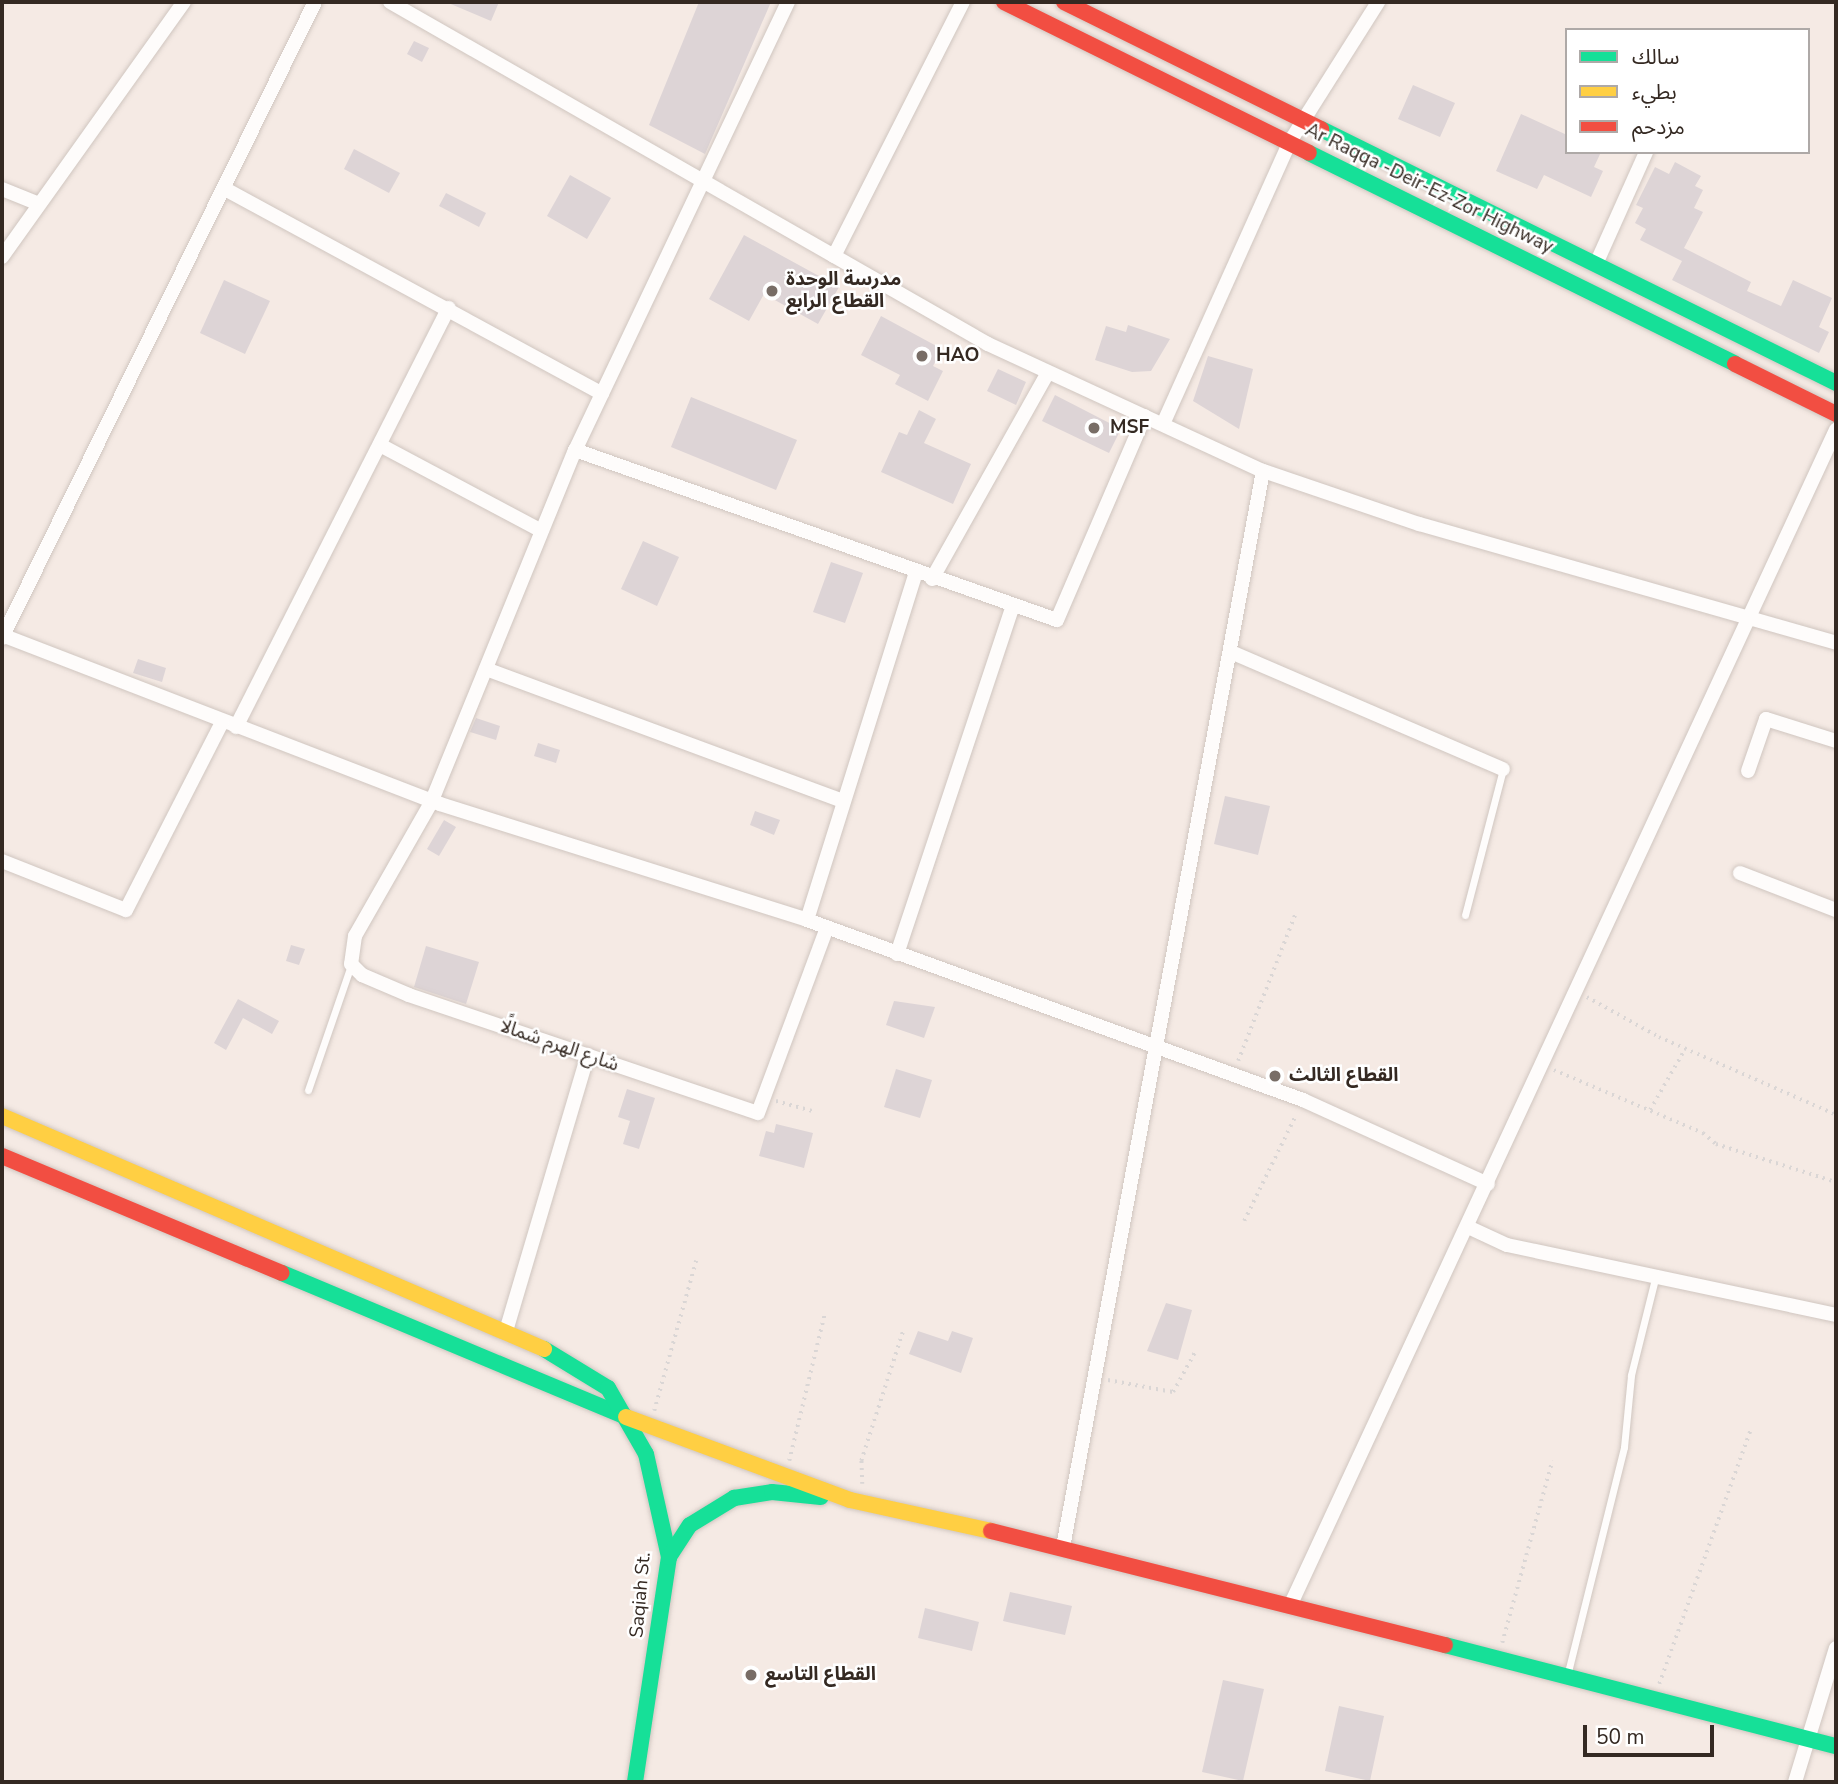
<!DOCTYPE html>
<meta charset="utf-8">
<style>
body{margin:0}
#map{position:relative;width:1838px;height:1784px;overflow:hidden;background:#f5eae4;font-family:"Nunito Sans","Noto Sans Arabic",sans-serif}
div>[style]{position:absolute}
.building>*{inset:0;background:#ddd4d6}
.path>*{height:3.5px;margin-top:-1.75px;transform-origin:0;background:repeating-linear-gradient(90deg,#dad6d5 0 2px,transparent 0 7px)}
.roads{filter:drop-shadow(0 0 2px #d0c6c0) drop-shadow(0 0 2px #d0c6c0)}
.lane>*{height:7px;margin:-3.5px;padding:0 3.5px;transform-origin:3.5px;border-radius:3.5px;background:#fefcfb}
.street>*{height:14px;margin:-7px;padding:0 7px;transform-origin:7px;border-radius:7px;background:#fefcfb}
.fast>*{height:16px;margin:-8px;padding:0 8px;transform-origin:8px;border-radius:8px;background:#16e098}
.slow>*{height:16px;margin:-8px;padding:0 8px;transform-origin:8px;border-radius:8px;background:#ffcf43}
.jam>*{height:16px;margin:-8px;padding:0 8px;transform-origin:8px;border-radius:8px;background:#f24e42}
.dots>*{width:19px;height:19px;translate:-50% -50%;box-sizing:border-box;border:4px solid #fff;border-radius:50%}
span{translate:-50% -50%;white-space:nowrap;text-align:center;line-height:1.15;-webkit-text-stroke:5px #fff;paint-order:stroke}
.street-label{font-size:19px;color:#342922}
.poi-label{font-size:19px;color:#342922;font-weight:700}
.left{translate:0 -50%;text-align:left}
.frame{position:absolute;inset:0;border:4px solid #342922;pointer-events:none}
.legend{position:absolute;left:1565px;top:28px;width:245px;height:126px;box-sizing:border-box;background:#fff;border:2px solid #aea9a7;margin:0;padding:9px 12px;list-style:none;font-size:21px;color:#342922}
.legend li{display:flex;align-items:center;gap:14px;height:35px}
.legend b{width:35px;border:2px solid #aea9a7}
.scale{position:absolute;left:1583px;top:1725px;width:131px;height:32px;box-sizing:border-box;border:4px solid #342922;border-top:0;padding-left:9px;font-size:21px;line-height:24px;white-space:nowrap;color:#342922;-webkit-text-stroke:5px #fff;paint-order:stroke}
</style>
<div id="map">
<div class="building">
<i style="clip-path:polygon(446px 2px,499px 2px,491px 21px)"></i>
<i style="clip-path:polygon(699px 2px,771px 2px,705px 154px,649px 125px)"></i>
<i style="clip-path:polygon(414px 41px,429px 48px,422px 62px,407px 54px)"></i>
<i style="clip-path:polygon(1413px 85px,1455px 103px,1440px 137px,1398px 119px)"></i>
<i style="clip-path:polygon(1521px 114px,1567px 135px,1567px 152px,1601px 152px,1594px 167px,1603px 171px,1591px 197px,1544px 175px,1537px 189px,1496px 171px)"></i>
<i style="clip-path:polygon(354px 149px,400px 173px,389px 193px,344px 169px)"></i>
<i style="clip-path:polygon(1675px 162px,1701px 176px,1695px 186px,1703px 190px,1694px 208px,1703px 212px,1684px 248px,1751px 282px,1747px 291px,1781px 306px,1793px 280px,1832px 298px,1819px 327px,1829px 332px,1819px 353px,1672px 280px,1682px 261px,1640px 240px,1646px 229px,1635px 223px,1643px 208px,1636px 205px,1655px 167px,1669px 174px)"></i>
<i style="clip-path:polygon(570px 175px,611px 198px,587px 239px,547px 216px)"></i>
<i style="clip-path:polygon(446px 193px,486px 213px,479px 227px,439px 206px)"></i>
<i style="clip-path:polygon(744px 235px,839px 287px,818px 324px,764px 294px,749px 321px,709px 299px)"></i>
<i style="clip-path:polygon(224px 280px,270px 301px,245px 354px,200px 333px)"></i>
<i style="clip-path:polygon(881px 316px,942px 349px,933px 366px,943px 371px,928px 401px,895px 384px,900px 375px,861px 355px)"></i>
<i style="clip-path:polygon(1128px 325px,1170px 339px,1151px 371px,1132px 372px,1095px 360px,1106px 326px,1126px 332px)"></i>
<i style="clip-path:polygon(1208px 356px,1253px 369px,1239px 429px,1193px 401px)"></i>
<i style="clip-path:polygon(998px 369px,1026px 382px,1016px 405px,987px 391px)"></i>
<i style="clip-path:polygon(1055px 395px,1121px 429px,1109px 453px,1042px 421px)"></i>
<i style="clip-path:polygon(691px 397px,797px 440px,776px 490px,671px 447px)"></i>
<i style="clip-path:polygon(919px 410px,936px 419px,924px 443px,971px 464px,953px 504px,881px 472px,899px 432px,907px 435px)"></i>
<i style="clip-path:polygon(643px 541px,679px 557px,657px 606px,621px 589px)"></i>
<i style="clip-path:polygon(831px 562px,863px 573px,845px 623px,813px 612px)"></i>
<i style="clip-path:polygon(138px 659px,166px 668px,162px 682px,133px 673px)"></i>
<i style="clip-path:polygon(476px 718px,500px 726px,496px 740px,470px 732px)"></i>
<i style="clip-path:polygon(538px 743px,560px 750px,556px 763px,534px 756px)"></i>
<i style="clip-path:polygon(1225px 796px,1270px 806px,1258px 855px,1214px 844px)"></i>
<i style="clip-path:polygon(755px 811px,780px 820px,774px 835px,750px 825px)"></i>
<i style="clip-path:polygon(444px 820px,456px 827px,439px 856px,427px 849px)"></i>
<i style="clip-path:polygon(291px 945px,305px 949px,299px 965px,286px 961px)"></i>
<i style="clip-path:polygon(426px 946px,479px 962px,466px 1004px,414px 987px)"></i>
<i style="clip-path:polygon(238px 999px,279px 1021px,272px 1034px,243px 1018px,226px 1050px,214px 1043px)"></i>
<i style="clip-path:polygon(894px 1001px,935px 1007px,924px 1038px,886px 1025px)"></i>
<i style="clip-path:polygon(896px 1069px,932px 1080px,920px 1118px,884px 1107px)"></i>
<i style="clip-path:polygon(627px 1089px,655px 1098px,639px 1149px,623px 1144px,630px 1121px,618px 1117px)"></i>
<i style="clip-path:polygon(776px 1124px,813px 1133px,804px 1168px,759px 1156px,766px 1131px,774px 1133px)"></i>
<i style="clip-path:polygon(1166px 1303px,1192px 1310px,1178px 1360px,1147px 1351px)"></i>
<i style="clip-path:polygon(918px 1331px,948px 1341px,952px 1331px,973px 1338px,961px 1373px,909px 1354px)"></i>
<i style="clip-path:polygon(1010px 1592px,1072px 1606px,1065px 1635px,1003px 1621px)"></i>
<i style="clip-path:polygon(925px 1608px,979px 1622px,972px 1651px,918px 1638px)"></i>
<i style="clip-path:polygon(1223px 1680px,1264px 1689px,1243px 1781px,1202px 1772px)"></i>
<i style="clip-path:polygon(1339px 1706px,1384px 1716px,1370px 1781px,1325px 1771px)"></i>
</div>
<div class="path">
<i style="left:1587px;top:997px;width:82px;rotate:29.1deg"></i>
<i style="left:1659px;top:1037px;width:191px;rotate:23.7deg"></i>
<i style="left:1238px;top:1061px;width:160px;rotate:-68.7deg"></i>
<i style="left:1554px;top:1070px;width:162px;rotate:22.9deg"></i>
<i style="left:1703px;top:1133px;width:17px;rotate:40deg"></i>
<i style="left:1716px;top:1144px;width:126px;rotate:17.6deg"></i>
<i style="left:776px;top:1101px;width:41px;rotate:15.4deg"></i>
<i style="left:1650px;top:1110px;width:70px;rotate:-60.2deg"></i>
<i style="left:1244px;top:1221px;width:118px;rotate:-63.9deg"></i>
<i style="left:1108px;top:1380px;width:66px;rotate:10.5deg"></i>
<i style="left:1173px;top:1392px;width:46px;rotate:-61.2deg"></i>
<i style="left:654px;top:1411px;width:156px;rotate:-74.4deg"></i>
<i style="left:789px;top:1461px;width:153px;rotate:-76.4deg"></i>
<i style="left:862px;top:1484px;width:23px;rotate:-92deg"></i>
<i style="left:861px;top:1461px;width:137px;rotate:-72.1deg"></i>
<i style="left:1502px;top:1643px;width:189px;rotate:-74.6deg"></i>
<i style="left:1659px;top:1684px;width:271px;rotate:-70.2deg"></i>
</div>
<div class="roads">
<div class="lane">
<i style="left:1465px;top:915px;width:151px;rotate:-75.4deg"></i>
<i style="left:308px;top:1090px;width:132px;rotate:-71deg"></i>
<i style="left:1567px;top:1676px;width:236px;rotate:-76deg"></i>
<i style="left:1624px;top:1447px;width:72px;rotate:-84.4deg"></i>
<i style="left:1631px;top:1375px;width:103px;rotate:-76deg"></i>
</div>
<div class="street">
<i style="left:390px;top:2px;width:689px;rotate:29.77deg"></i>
<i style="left:988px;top:344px;width:303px;rotate:24.8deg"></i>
<i style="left:1263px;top:471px;width:165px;rotate:18.8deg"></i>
<i style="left:1419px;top:524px;width:434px;rotate:15.9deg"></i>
<i style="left:788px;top:2px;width:496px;rotate:115.4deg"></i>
<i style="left:575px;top:450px;width:379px;rotate:112.2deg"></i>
<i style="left:432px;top:801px;width:155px;rotate:119.7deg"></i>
<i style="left:355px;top:936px;width:28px;rotate:98deg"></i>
<i style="left:351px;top:964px;width:16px;rotate:45deg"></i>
<i style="left:362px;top:975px;width:51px;rotate:23.1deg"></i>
<i style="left:409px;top:995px;width:368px;rotate:18.7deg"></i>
<i style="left:758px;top:1113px;width:198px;rotate:-69.6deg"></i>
<i style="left:2px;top:189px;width:38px;rotate:22deg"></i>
<i style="left:225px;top:189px;width:429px;rotate:28.5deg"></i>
<i style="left:834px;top:256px;width:285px;rotate:-63.1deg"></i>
<i style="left:2px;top:257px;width:313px;rotate:-54.5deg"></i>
<i style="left:1596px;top:264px;width:123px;rotate:-65.9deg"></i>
<i style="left:1163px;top:424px;width:308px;rotate:-65.8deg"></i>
<i style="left:1289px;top:143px;width:167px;rotate:-57.7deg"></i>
<i style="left:380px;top:445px;width:183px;rotate:28deg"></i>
<i style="left:575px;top:450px;width:511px;rotate:19.43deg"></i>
<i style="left:1057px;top:620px;width:222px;rotate:-66.7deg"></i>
<i style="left:932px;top:579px;width:237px;rotate:-60.7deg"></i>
<i style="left:2px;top:635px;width:469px;rotate:21.1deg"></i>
<i style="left:440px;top:804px;width:385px;rotate:17.5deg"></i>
<i style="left:807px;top:920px;width:528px;rotate:19.95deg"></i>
<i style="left:1303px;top:1100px;width:203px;rotate:24.4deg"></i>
<i style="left:2px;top:638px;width:709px;rotate:-63.8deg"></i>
<i style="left:1231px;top:652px;width:296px;rotate:23.3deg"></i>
<i style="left:486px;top:669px;width:378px;rotate:20.3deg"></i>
<i style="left:236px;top:727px;width:470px;rotate:-63.1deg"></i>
<i style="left:1748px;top:771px;width:55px;rotate:-70.9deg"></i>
<i style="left:1766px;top:719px;width:73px;rotate:17.4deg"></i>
<i style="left:2px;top:861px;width:133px;rotate:21.6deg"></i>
<i style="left:126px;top:910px;width:211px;rotate:-62.9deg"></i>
<i style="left:1740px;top:873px;width:103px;rotate:21.1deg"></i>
<i style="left:807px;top:920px;width:364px;rotate:-72.6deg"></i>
<i style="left:897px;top:954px;width:367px;rotate:-71.6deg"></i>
<i style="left:1468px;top:1227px;width:43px;rotate:24.8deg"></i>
<i style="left:1507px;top:1245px;width:336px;rotate:12deg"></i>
<i style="left:506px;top:1331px;width:288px;rotate:-73.5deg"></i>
<i style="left:1063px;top:1547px;width:1094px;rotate:-79.47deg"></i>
<i style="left:1290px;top:1606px;width:1297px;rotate:-65.1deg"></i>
<i style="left:1795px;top:1782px;width:140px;rotate:-73deg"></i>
</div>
<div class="fast">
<i style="left:1321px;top:129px;width:574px;rotate:26.25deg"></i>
<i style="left:1309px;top:153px;width:475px;rotate:26.3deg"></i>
<i style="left:282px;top:1273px;width:373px;rotate:22.7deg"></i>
<i style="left:544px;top:1349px;width:75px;rotate:31.4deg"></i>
<i style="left:608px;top:1388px;width:76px;rotate:60.1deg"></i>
<i style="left:646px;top:1454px;width:106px;rotate:77.4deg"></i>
<i style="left:669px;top:1557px;width:228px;rotate:98.6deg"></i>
<i style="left:669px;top:1557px;width:38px;rotate:-57deg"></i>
<i style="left:690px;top:1525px;width:52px;rotate:-31.5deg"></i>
<i style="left:734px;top:1498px;width:38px;rotate:-9deg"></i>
<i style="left:772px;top:1492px;width:49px;rotate:5.8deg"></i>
<i style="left:1445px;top:1645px;width:404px;rotate:14.5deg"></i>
</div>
<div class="slow">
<i style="left:2px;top:1116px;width:590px;rotate:23.26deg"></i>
<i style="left:626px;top:1417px;width:239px;rotate:20.3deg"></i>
<i style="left:850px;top:1500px;width:144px;rotate:12.4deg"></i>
</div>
<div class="jam">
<i style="left:1004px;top:2px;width:340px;rotate:26.3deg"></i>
<i style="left:1064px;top:2px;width:287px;rotate:26.3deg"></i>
<i style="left:1735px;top:364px;width:113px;rotate:26.3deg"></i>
<i style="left:2px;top:1156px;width:303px;rotate:22.7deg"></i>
<i style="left:991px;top:1531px;width:468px;rotate:14.1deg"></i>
</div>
</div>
<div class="dots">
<i style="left:772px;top:291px;background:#786d66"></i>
<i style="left:922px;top:356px;background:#786d66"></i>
<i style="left:1094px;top:428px;background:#786d66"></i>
<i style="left:1275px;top:1076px;background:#786d66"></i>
<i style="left:751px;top:1675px;background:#786d66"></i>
</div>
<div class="street-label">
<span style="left:1429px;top:189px;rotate:26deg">Ar Raqqa -Deir-Ez-Zor Highway</span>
<span style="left:559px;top:1046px;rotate:19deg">شارع الهرم شمالًا</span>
<span style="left:641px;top:1595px;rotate:-85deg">Saqiah St.</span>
</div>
<div class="poi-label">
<span class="left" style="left:786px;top:291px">مدرسة الوحدة<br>القطاع الرابع</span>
<span class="left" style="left:936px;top:356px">HAO</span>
<span class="left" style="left:1110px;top:428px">MSF</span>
<span class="left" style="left:1289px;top:1076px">القطاع الثالث</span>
<span class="left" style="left:765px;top:1675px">القطاع التاسع</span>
</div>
<div class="frame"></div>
<ul class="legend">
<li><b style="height:9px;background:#16e098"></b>سالك</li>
<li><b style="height:9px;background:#ffcf43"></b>بطيء</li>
<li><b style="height:9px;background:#f24e42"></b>مزدحم</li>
</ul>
<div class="scale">50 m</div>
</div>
